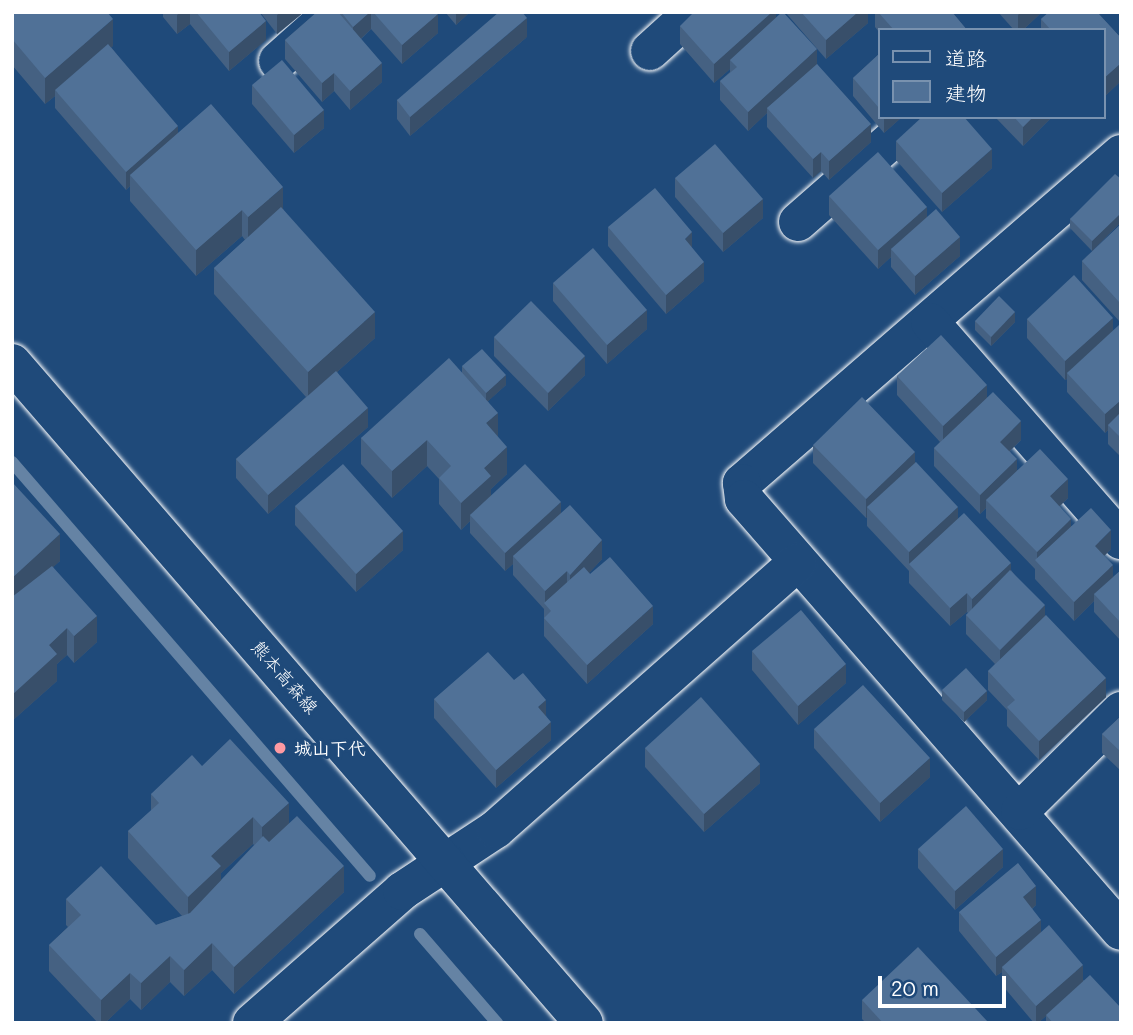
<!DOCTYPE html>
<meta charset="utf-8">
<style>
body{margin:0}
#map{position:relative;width:1133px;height:1035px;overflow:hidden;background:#1f4a7a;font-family:Mali,"Klee One",sans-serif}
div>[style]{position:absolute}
.stream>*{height:12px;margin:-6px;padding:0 6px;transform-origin:6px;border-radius:6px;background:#6583a4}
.roads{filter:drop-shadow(0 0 2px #fff) drop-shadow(0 0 2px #fff)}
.street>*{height:38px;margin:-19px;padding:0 19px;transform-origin:19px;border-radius:19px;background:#1f4a7a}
.secondary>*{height:38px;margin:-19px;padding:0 19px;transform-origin:19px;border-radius:19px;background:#1f4a7a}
.primary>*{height:38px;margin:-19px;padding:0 19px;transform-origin:19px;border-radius:19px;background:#1f4a7a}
.wall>*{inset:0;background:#456182}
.shaded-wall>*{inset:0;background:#384f6a}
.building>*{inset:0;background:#507197}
.dots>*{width:19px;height:19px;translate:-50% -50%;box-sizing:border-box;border:4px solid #1f4a7a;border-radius:50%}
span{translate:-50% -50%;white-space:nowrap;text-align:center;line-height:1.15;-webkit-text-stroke:6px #1f4a7a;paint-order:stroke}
.street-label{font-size:18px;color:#fff}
.poi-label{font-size:18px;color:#fff;font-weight:700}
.left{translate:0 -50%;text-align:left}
.frame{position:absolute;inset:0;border:14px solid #fff;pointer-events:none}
.legend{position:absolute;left:878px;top:28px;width:228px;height:91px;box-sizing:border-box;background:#1f4a7a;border:2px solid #7992af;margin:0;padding:9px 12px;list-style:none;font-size:21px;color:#fff}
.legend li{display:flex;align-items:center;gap:14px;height:35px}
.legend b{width:35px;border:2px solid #7992af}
.scale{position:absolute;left:878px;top:976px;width:128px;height:32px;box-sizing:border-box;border:4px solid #fff;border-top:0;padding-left:9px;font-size:21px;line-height:24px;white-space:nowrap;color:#fff;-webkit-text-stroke:5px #1f4a7a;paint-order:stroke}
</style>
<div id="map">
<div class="stream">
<i style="left:12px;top:462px;width:547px;rotate:49.15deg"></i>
<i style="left:420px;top:934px;width:118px;rotate:49.1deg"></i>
</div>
<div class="roads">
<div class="street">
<i style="left:650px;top:51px;width:58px;rotate:-42.2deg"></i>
<i style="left:278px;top:61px;width:74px;rotate:-41.7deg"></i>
<i style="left:1121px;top:154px;width:502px;rotate:139.04deg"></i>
<i style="left:742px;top:483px;width:16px;rotate:83deg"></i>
<i style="left:744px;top:499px;width:573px;rotate:48.89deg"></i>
<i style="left:798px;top:222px;width:159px;rotate:-41.2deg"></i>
<i style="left:930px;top:322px;width:290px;rotate:48.8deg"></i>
<i style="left:1020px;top:811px;width:142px;rotate:-44.7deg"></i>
<i style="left:446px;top:862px;width:60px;rotate:-33.4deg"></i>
<i style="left:496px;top:829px;width:403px;rotate:-41.5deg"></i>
</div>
<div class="secondary">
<i style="left:252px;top:1023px;width:200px;rotate:-41.3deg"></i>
<i style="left:402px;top:891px;width:53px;rotate:-33.4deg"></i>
</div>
<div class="primary">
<i style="left:12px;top:363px;width:873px;rotate:49.09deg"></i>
</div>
</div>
<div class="wall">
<i style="clip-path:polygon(12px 12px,113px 46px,111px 47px,178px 133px,283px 209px,375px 338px,337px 372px,368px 427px,268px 514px,236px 478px,236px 459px,306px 397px,214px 294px,214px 268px,245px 240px,242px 236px,196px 276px,130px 201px,130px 186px,126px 190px,55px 108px,55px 96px,45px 104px,12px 65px)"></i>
<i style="clip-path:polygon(163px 12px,259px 12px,266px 40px,229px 71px,190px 24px,177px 34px,163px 17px)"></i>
<i style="clip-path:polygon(260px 12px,304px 12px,277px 34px)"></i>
<i style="clip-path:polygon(317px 12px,436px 12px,438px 33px,402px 64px,371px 29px,361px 39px,382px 82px,350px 110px,334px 91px,322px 102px,285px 59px,285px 40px)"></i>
<i style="clip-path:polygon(445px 12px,470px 12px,456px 25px)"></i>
<i style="clip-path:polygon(776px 12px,776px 18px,817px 64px,871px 142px,829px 180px,821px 171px,813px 178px,767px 127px,767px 113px,748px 131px,720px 100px,720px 81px,730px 72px,730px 69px,714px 83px,680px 44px,680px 26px)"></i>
<i style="clip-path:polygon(785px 12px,868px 12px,868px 23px,826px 59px)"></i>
<i style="clip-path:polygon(875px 12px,952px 12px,967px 30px,879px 30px,879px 32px,875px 27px)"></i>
<i style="clip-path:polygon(998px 12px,1042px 12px,1023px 30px,1014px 30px)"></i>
<i style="clip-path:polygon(1049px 12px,1097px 12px,1121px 38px,1121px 81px,1103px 98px,1103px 30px,1041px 30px,1041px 19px)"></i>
<i style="clip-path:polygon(527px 37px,410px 136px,397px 119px,397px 100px)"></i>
<i style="clip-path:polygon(879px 54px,879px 117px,902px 117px,884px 133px,853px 96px,853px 78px)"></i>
<i style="clip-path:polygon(252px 85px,324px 128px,294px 153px,252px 104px)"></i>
<i style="clip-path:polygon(995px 117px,1052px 117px,1023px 146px)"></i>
<i style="clip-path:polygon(896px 141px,992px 168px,942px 212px,896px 160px)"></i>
<i style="clip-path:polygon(675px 178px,763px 218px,723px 252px,675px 197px)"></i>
<i style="clip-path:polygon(1121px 179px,1121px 222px,1092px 251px,1070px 228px,1070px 219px)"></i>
<i style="clip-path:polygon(829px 196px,927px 217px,960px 256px,915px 295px,891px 267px,891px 257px,878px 269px,829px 215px)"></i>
<i style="clip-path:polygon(1121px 224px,1121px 321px,1120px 322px,1082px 280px,1082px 261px)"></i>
<i style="clip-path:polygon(608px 227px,692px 248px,704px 281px,666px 314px,608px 246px)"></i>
<i style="clip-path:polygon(553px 283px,647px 329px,607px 364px,553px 301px)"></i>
<i style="clip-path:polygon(1027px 319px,1113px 331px,1121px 327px,1121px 457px,1108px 444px,1108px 430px,1105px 433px,1067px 392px,1067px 379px,1065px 380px,1027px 338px)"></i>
<i style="clip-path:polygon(975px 321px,1015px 322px,991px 346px,975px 330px)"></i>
<i style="clip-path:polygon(494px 337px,585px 375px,548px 411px,494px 356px)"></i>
<i style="clip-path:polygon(462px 366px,506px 385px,488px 401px,507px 474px,491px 489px,491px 496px,561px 513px,602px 559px,589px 573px,653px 624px,587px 684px,544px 636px,544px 609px,513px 575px,513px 564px,505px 571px,470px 533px,470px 521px,461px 530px,439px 504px,439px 479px,427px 466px,392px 498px,361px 464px,361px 438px,462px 373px)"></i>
<i style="clip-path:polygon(897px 376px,987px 397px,1021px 440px,1010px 451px,1017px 470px,1068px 498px,1060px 506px,1071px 526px,1111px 549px,1104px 556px,1113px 577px,1121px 570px,1121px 641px,1094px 612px,1094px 601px,1074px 621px,1035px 579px,1035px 569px,986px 518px,986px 508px,980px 514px,934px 466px,934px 448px,940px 442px,897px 395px)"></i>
<i style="clip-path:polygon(813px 445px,915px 462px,958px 519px,1011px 570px,1106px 697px,1039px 760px,1007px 726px,1007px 710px,988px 690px,988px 671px,995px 664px,966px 634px,966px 615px,968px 613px,967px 612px,950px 626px,909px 583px,909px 571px,867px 526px,867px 517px,866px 518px,813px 463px)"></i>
<i style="clip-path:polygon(12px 482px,60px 561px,53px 567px,97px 642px,74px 663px,67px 655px,57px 664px,57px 681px,12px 721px)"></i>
<i style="clip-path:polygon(295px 506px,403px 550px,356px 592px,295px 525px)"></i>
<i style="clip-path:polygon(752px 651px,846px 683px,798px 725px,752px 670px)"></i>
<i style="clip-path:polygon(514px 680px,546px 715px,551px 740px,496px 788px,434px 718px,434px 699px)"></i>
<i style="clip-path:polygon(942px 690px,987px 700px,964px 722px,942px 700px)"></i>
<i style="clip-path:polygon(1121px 716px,1121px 771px,1102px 753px,1102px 734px)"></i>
<i style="clip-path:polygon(814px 729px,930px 777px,880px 822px,814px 748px)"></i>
<i style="clip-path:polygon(645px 748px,760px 783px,704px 832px,645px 767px)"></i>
<i style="clip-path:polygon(evenodd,202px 766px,289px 823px,344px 892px,234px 994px,212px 970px,184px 996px,170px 982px,141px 1010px,130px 999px,105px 1023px,98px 1023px,49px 971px,49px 945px,68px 927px,66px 925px,66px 899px,156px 925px,182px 916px,128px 858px,128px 831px,151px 811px,151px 794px,202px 766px,253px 844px,254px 845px,221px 880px,221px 873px,253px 844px)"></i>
<i style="clip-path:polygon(918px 849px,1003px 867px,955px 910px,918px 868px)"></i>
<i style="clip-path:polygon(1036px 905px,1032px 909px,1041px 932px,1121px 1023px,1046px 1023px,1046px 1016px,1038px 1023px,1034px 1023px,1002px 985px,1002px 972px,996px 976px,959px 931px,959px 912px)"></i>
<i style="clip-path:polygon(862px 1000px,988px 1023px,866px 1023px,862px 1019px)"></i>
</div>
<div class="shaded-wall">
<i style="clip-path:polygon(181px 12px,190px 12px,190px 24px,177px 34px,177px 15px)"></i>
<i style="clip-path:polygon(281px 12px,304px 12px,277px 34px,277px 15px)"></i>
<i style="clip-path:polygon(370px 12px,371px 12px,371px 29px,353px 46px,353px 27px)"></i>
<i style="clip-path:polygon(456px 12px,470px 12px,456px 25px)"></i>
<i style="clip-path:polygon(772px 12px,776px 12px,776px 28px,730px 60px,730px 69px,714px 83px,714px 64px)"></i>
<i style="clip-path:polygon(858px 12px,868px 12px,868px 23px,826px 59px,826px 40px)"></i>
<i style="clip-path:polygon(1021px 12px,1042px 12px,1023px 30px,1018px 30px,1018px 15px)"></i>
<i style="clip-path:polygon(438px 14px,438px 33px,402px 64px,402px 45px)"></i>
<i style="clip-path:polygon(527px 18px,527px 37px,410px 136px,410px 117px)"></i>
<i style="clip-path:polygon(113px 19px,113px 46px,58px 93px,55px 90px,55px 96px,45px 104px,45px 78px)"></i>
<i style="clip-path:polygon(266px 21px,266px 40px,229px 71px,229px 52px)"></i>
<i style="clip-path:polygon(817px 49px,817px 68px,767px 108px,767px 113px,748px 131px,748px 112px)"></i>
<i style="clip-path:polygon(382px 63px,382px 82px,350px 110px,350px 91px)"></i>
<i style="clip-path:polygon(1121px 63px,1121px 81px,1103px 98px,1103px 79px)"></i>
<i style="clip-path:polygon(334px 73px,334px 91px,322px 102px,322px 83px)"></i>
<i style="clip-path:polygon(324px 110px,324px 128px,294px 153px,294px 135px)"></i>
<i style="clip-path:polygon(884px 117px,902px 117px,884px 133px)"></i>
<i style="clip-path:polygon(1033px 117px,1052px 117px,1023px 146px,1023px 127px)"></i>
<i style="clip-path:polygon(871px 124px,871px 142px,829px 180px,829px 161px)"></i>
<i style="clip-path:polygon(178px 126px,178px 145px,130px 175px,130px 186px,126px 190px,126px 172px)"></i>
<i style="clip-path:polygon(992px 149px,992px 168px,942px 212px,942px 193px)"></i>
<i style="clip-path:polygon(821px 152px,821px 171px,813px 178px,813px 159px)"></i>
<i style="clip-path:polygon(283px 187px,283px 213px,248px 243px,248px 217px)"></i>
<i style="clip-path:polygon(763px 199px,763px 218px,723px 252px,723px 233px)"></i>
<i style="clip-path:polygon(927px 207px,927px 225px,891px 249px,891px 257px,878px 269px,878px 250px)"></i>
<i style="clip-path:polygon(242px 210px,242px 236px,196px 276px,196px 250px)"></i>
<i style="clip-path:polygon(1121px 213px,1121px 222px,1092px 251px,1092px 241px)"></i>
<i style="clip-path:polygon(692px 232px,692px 251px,685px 239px)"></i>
<i style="clip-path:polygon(960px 237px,960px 256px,915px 295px,915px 276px)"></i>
<i style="clip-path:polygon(704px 262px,704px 281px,666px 314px,666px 295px)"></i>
<i style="clip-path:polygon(647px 310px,647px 329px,607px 364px,607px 345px)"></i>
<i style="clip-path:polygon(375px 312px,375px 338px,308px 398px,308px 372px)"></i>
<i style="clip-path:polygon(1015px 312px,1015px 322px,991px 346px,991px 337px)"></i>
<i style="clip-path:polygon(1113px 318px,1113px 337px,1067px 373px,1067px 379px,1065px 380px,1065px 361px)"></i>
<i style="clip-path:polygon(585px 356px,585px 375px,548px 411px,548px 393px)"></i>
<i style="clip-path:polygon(506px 375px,506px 385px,486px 403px,486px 393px)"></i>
<i style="clip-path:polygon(987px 385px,987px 404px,943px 445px,943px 426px)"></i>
<i style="clip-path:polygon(1121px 400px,1121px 418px,1108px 425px,1108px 430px,1105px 433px,1105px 414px)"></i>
<i style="clip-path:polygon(368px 408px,368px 427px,268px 514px,268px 495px)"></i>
<i style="clip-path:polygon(498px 413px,498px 439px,486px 423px)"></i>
<i style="clip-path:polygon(1021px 421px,1021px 440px,1000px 460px,1000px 442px)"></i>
<i style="clip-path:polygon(427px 440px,427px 466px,392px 498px,392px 471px)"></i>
<i style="clip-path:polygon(507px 447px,507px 474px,491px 489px,491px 502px,470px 515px,470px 521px,461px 530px,461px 503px,484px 468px)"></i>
<i style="clip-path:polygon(915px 452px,915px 470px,867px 507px,867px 517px,866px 518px,866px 499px)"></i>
<i style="clip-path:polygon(1017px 459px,1017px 477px,986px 500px,986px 508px,980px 514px,980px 495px)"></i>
<i style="clip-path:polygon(1068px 479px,1068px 498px,1050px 515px,1050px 496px)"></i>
<i style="clip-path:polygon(561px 502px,561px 521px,513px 556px,513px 564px,505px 571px,505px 553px)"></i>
<i style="clip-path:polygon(958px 507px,958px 525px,909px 564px,909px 571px,909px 552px)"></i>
<i style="clip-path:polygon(1071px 519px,1071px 537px,1037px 562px,1037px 552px)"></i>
<i style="clip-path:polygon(1111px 530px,1111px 549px,1095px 565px,1095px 546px)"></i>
<i style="clip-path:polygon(403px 531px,403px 550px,356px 592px,356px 574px)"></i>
<i style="clip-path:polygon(60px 534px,60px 561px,12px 604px,12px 578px)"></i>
<i style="clip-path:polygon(602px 540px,602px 559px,570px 594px,570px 575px)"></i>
<i style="clip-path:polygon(1011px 563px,1011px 582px,972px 618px,972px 599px)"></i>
<i style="clip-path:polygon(1113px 565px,1113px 584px,1094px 594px,1094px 601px,1074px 621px,1074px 602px)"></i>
<i style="clip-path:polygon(567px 571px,567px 589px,545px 604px,545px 591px)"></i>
<i style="clip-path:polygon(967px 593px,967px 612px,950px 626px,950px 608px)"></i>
<i style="clip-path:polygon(1045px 605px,1045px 623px,1000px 669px,1000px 650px)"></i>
<i style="clip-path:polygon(653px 606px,653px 624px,587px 684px,587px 665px)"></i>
<i style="clip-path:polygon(97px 616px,97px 642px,74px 663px,74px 636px)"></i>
<i style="clip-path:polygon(67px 628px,67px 655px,57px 664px,57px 681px,12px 721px,12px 695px,49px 645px)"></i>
<i style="clip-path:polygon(846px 664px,846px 683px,798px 725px,798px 706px)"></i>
<i style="clip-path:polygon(1106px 678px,1106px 697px,1039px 760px,1039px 741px)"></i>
<i style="clip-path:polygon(987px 691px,987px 700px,964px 722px,964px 712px)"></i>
<i style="clip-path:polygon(546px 700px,546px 719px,538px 707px)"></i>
<i style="clip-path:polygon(551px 722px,551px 740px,496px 788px,496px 770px)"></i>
<i style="clip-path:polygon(930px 758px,930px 777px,880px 822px,880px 803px)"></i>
<i style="clip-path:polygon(760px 764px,760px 783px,704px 832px,704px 814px)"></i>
<i style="clip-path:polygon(289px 803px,289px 829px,262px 854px,262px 827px)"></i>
<i style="clip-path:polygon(253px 817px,253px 844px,221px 873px,221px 893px,188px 923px,188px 897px,211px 856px)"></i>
<i style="clip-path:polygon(1003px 849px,1003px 867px,955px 910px,955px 891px)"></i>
<i style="clip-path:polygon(344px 866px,344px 892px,234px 994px,234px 967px)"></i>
<i style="clip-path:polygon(1036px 886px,1036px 905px,1023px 916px,1023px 897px)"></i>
<i style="clip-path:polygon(1041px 920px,1041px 938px,1002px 967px,1002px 972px,996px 976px,996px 957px)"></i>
<i style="clip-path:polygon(212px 943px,212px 970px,184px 996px,184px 970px)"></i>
<i style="clip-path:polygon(170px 956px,170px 982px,141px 1010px,141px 983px)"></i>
<i style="clip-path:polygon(1083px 965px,1083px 984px,1038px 1023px,1036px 1023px,1036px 1006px)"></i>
<i style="clip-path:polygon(130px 973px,130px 999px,105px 1023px,101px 1023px,101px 1000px)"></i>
</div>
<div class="building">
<i style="clip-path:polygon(12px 12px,107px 12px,113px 19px,45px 78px,12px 39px)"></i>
<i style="clip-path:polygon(196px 12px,259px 12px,266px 21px,229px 52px)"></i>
<i style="clip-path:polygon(317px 12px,338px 12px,382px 63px,350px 91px,334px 73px,322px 83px,285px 40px)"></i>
<i style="clip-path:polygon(341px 12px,370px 12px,353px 27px)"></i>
<i style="clip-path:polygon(373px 12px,436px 12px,438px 14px,402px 45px)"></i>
<i style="clip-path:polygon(499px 12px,522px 12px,527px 18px,410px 117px,397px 100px)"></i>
<i style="clip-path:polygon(694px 12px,772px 12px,714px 64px,680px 26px)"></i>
<i style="clip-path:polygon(782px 12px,783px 12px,817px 49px,748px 112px,720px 81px,737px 67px,730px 60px)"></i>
<i style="clip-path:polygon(801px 12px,858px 12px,826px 40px)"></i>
<i style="clip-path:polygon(878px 12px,952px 12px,967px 30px,894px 30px)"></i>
<i style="clip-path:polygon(1049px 12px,1097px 12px,1121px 38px,1121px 63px,1103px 79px,1103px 30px,1051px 30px,1041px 19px)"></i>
<i style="clip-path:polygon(108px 44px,178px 126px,126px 172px,55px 90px)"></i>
<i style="clip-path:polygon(879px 54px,879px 108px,853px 78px)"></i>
<i style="clip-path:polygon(282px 60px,324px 110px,294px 135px,252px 85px)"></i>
<i style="clip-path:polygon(817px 64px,871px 124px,829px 161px,821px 152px,813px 159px,767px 108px)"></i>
<i style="clip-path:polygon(211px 104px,283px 187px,248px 217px,242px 210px,196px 250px,130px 175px)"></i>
<i style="clip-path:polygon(922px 117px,964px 117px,992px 149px,942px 193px,896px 141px)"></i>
<i style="clip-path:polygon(1014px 117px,1033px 117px,1023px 127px)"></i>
<i style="clip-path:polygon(715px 144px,763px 199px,723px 233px,675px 178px)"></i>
<i style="clip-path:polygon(878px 152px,927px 207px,878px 250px,829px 196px)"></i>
<i style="clip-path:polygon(1115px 174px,1121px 179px,1121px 213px,1092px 241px,1070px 219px)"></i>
<i style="clip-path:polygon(655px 188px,692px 232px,685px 239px,704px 262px,666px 295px,608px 227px)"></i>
<i style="clip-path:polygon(281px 207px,375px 312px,308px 372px,214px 268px)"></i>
<i style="clip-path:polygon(936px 209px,960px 237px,915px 276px,891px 249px)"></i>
<i style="clip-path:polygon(1121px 224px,1121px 303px,1120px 303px,1082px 261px)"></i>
<i style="clip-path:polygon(593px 248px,647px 310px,607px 345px,553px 283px)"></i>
<i style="clip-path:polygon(1074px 275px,1113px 318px,1065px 361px,1027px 319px)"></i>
<i style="clip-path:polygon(999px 296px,1015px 312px,991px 337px,975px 321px)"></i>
<i style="clip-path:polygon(531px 301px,585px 356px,548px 393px,494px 337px)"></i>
<i style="clip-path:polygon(1119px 325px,1121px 327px,1121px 400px,1105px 414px,1067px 373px)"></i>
<i style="clip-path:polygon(941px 335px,987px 385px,943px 426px,897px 376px)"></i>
<i style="clip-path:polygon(482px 349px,506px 375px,486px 393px,462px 366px)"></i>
<i style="clip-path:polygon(449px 358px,498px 413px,486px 423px,507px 447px,484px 468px,491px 476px,461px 503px,439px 478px,451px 466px,427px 440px,392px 471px,361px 438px)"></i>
<i style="clip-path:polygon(336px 371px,368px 408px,268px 495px,236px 459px)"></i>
<i style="clip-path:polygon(993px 392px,1021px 421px,1000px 442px,1017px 459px,980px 495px,934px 448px)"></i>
<i style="clip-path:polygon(862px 397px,915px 452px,866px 499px,813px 445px)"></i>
<i style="clip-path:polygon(1121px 412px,1121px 438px,1108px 425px)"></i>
<i style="clip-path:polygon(1040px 449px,1068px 479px,1050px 496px,1071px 519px,1037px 552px,986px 500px)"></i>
<i style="clip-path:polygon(916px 462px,958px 507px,909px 552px,867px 507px)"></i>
<i style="clip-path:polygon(343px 464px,403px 531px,356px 574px,295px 506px)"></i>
<i style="clip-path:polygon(525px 464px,561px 502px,505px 553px,470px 515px)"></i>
<i style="clip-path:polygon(12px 482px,60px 534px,12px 578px)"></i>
<i style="clip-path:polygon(570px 505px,602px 540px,570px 575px,567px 571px,545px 591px,513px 556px)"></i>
<i style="clip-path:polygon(1091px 508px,1111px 530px,1095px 546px,1113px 565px,1074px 602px,1035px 560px)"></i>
<i style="clip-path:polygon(964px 513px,1011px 563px,972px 599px,967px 593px,950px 608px,909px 564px)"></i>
<i style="clip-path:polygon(610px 557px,653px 606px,587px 665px,544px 618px,551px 611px,544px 603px,584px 567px,590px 574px)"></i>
<i style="clip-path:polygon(52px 566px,97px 616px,74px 636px,67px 628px,49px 645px,57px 654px,12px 695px,12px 597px)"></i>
<i style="clip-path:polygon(1010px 570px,1045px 605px,1000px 650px,966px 615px)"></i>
<i style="clip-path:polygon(1121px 570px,1121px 623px,1094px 594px)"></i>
<i style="clip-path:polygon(801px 610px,846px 664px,798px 706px,752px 651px)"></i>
<i style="clip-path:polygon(1046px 615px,1106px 678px,1039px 741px,1007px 707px,1015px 700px,988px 671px)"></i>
<i style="clip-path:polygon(488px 652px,514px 680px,523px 673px,546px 700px,538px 707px,551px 722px,496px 770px,434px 699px)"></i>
<i style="clip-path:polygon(966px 668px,987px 691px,964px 712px,942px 690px)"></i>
<i style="clip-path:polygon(863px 685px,930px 758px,880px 803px,814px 729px)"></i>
<i style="clip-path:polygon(701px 697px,760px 764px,704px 814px,645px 748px)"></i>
<i style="clip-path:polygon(1121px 716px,1121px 752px,1102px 734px)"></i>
<i style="clip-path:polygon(230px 739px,289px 803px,262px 827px,253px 817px,211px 856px,221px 866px,188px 897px,128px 831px,159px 803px,151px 794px,192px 755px,202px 766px)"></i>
<i style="clip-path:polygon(966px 806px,1003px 849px,955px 891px,918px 849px)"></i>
<i style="clip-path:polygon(297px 816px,344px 866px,234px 967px,212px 943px,184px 970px,170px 956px,141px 983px,130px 973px,101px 1000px,49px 945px,81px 915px,66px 899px,101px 866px,156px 925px,190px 913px,263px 836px,269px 842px)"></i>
<i style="clip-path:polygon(1018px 863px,1036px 886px,1023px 897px,1041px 920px,996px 957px,959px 912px)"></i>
<i style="clip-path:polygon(1049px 925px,1083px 965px,1036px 1006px,1002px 967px)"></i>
<i style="clip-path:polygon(918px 947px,988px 1022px,987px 1023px,883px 1023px,862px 1000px)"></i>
<i style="clip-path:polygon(1090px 975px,1121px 1008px,1121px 1023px,1053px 1023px,1046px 1015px)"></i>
</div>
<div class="dots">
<i style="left:280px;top:748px;background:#ff9aa2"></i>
</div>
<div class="street-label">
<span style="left:285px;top:677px;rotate:49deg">熊本高森線</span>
</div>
<div class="poi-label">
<span class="left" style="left:294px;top:748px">城山下代</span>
</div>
<div class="frame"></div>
<ul class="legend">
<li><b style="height:9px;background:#1f4a7a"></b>道路</li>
<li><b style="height:19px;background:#507197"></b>建物</li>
</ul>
<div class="scale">20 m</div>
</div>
